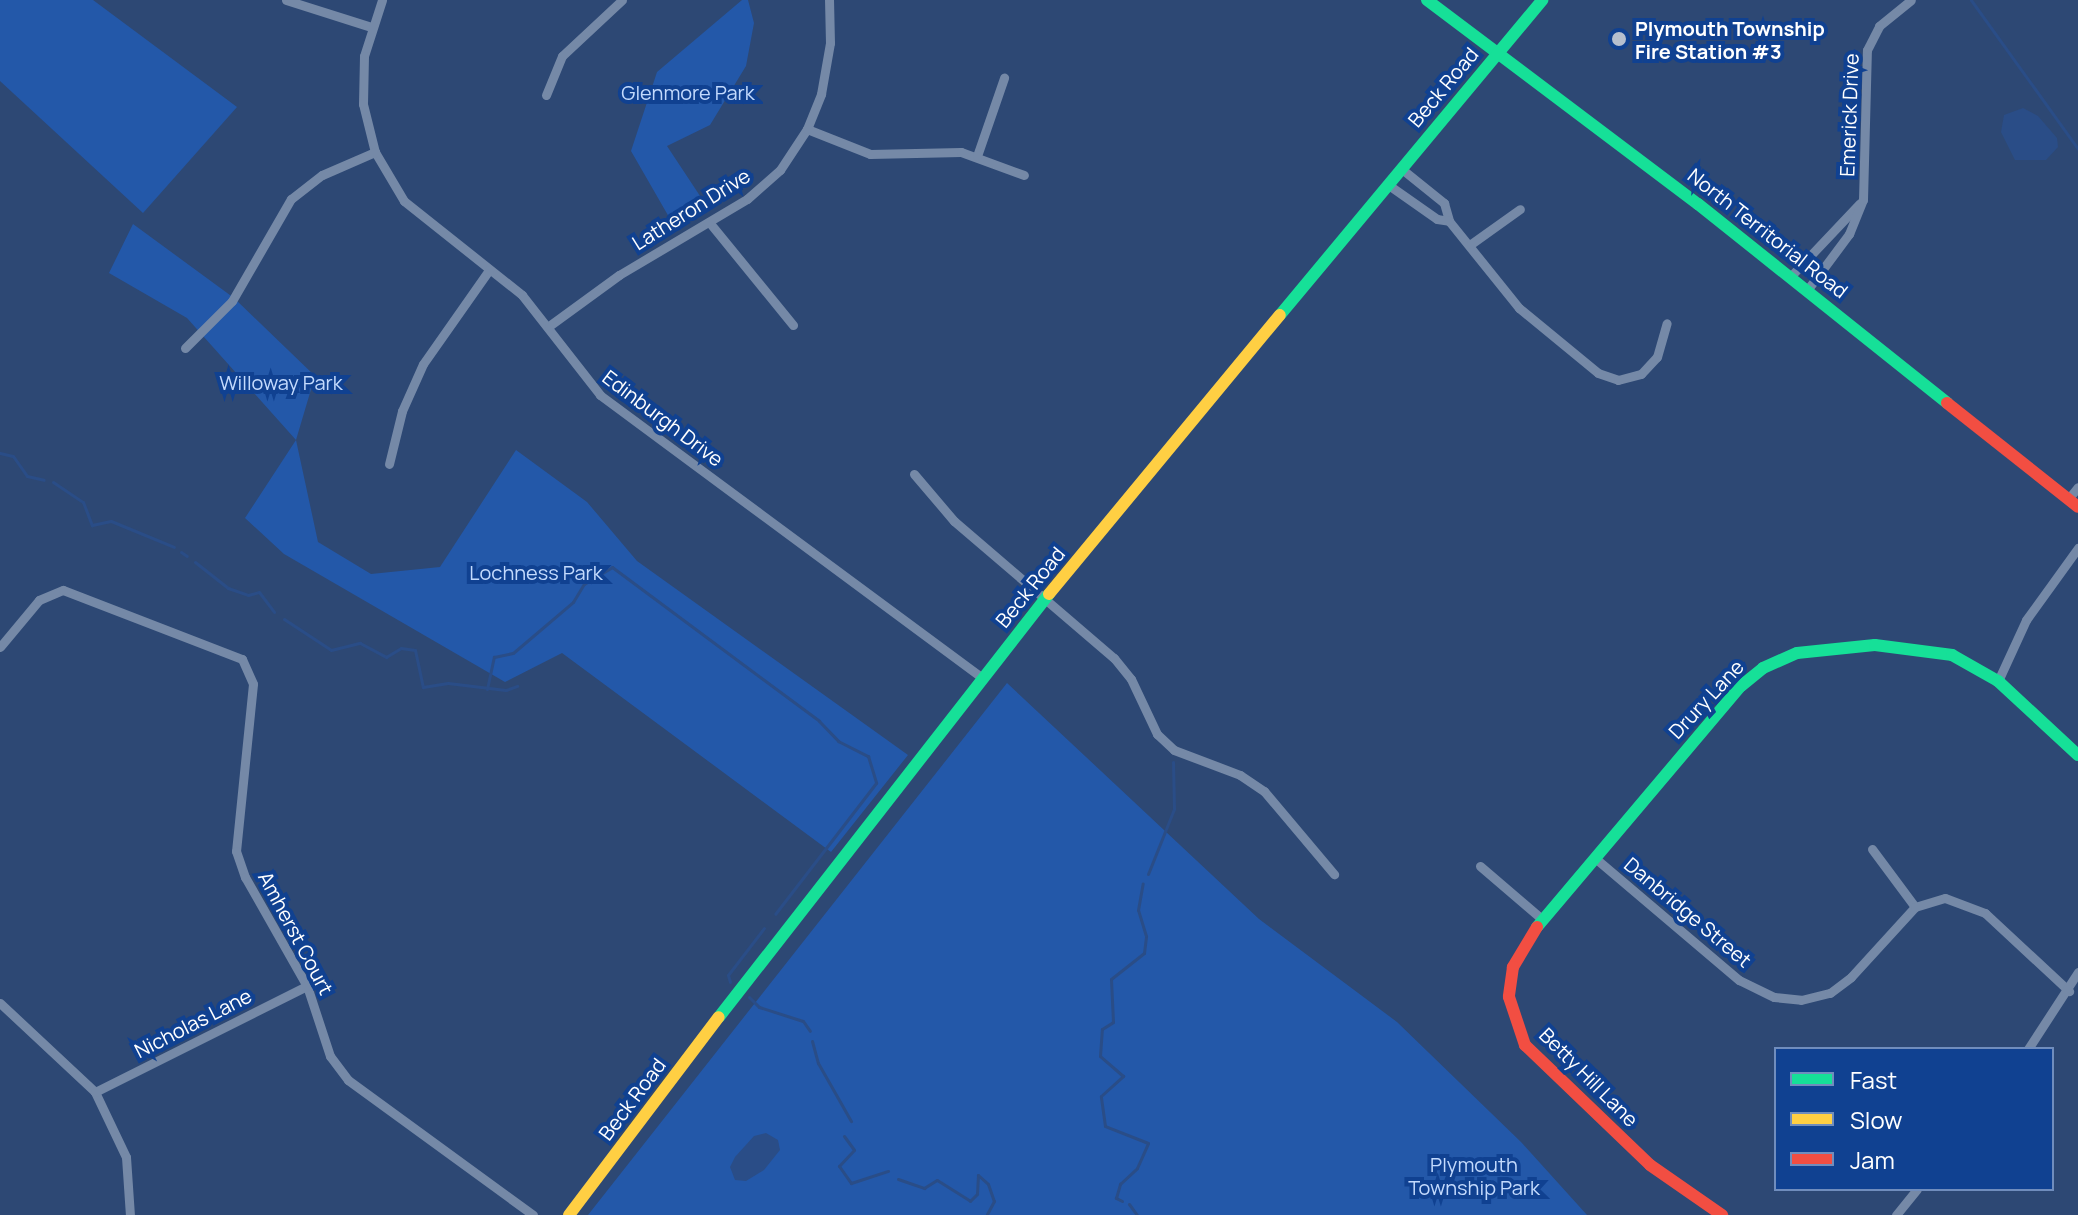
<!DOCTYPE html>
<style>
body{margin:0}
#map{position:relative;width:2078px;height:1215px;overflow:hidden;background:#2d4874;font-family:Manrope,sans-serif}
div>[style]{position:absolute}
.green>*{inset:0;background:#2358a9}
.water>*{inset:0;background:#2a4d87}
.stream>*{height:3px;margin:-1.5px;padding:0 1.5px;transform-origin:1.5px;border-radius:1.5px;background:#2a4d87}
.street>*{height:9px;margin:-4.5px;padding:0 4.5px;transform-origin:4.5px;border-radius:4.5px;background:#7589a7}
.fast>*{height:12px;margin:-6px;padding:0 6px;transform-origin:6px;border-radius:6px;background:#16e098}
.slow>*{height:12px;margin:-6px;padding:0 6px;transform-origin:6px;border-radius:6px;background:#ffcf43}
.jam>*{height:12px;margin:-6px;padding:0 6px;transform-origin:6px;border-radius:6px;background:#f24e42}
.dots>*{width:22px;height:22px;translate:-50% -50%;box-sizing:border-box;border:4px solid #104191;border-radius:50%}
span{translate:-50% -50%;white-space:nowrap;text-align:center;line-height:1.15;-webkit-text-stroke:8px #104191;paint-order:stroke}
.poi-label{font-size:20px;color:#fff;font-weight:700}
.left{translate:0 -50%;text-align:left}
.street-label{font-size:20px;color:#fff}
.park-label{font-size:20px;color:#c3dafd}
.legend{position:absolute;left:1774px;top:1047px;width:280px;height:144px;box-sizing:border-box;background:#104191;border:2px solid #708dbd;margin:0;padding:10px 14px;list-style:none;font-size:24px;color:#fff}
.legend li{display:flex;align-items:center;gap:16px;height:40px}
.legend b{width:40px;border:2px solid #708dbd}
</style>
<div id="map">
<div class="green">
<i style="clip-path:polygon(0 0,93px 0,237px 107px,143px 213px,0 81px)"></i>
<i style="clip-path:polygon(742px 0,748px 0,754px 23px,746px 66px,710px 125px,667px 146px,706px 205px,673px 224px,631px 151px,657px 72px)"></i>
<i style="clip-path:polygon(133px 224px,234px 298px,315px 376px,296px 440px,318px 542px,371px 574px,440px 567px,516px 450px,587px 502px,637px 561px,908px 755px,831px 852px,562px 653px,505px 682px,284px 554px,245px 518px,296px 440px,187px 318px,109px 273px)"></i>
<i style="clip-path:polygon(1007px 683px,1259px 919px,1397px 1022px,1521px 1142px,1587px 1215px,588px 1215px)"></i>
</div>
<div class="water">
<i style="clip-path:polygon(2023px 108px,2038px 116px,2057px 138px,2058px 147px,2046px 160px,2015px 160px,2001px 132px,2004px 115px)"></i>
<i style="clip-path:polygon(766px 1133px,778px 1140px,780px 1150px,764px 1170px,746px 1181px,735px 1180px,730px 1167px,735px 1157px,754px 1136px)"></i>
</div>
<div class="stream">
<i style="left:1971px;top:0;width:183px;rotate:54.3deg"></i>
<i style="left:0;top:453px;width:13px;rotate:13deg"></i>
<i style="left:13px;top:456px;width:24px;rotate:55deg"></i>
<i style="left:27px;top:476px;width:17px;rotate:13deg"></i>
<i style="left:53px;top:482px;width:36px;rotate:34deg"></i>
<i style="left:83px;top:502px;width:25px;rotate:69deg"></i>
<i style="left:92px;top:525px;width:19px;rotate:-12deg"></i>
<i style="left:111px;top:521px;width:68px;rotate:22.4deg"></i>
<i style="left:181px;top:552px;width:7px;rotate:34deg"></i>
<i style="left:195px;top:562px;width:42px;rotate:38.2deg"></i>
<i style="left:228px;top:588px;width:21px;rotate:19deg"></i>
<i style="left:248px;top:595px;width:11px;rotate:-15deg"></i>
<i style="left:259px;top:592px;width:25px;rotate:53deg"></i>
<i style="left:284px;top:619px;width:56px;rotate:33.4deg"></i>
<i style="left:331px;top:650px;width:30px;rotate:-14deg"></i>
<i style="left:360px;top:643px;width:30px;rotate:28deg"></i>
<i style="left:386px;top:657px;width:17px;rotate:-31deg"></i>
<i style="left:401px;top:648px;width:14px;rotate:8deg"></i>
<i style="left:415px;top:650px;width:38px;rotate:78deg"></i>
<i style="left:423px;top:687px;width:25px;rotate:-9deg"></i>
<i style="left:448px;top:683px;width:58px;rotate:6.9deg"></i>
<i style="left:506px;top:690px;width:12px;rotate:-20deg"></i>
<i style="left:487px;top:689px;width:33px;rotate:-78deg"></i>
<i style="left:494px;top:657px;width:19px;rotate:-12deg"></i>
<i style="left:513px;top:653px;width:79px;rotate:-40.4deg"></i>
<i style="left:573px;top:602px;width:21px;rotate:-59deg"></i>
<i style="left:584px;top:584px;width:33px;rotate:-31deg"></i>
<i style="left:612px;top:567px;width:258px;rotate:36.6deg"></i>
<i style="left:819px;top:721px;width:28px;rotate:46deg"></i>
<i style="left:838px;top:741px;width:34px;rotate:27deg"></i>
<i style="left:868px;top:756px;width:28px;rotate:73deg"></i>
<i style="left:876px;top:783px;width:165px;rotate:127.6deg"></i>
<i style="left:1148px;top:874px;width:70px;rotate:-68.2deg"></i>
<i style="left:1174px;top:809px;width:47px;rotate:-91.2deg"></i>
<i style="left:730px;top:982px;width:7px;rotate:-106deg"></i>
<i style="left:728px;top:975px;width:59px;rotate:-52.5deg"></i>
<i style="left:749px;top:997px;width:14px;rotate:45deg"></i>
<i style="left:759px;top:1007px;width:46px;rotate:17.7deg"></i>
<i style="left:803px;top:1021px;width:12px;rotate:55deg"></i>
<i style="left:812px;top:1041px;width:23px;rotate:75deg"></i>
<i style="left:818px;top:1063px;width:67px;rotate:60.4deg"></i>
<i style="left:844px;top:1136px;width:17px;rotate:54deg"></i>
<i style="left:854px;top:1150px;width:22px;rotate:133deg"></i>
<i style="left:839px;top:1166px;width:21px;rotate:55deg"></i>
<i style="left:851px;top:1183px;width:39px;rotate:-18deg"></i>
<i style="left:898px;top:1179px;width:28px;rotate:19deg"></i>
<i style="left:924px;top:1188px;width:15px;rotate:-32deg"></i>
<i style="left:937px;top:1180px;width:39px;rotate:32deg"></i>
<i style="left:970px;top:1201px;width:10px;rotate:-45deg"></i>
<i style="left:977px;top:1194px;width:19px;rotate:-87deg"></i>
<i style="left:978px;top:1175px;width:13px;rotate:42deg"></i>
<i style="left:988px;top:1184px;width:18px;rotate:71deg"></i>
<i style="left:994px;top:1201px;width:15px;rotate:118deg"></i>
<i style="left:1122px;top:1201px;width:7px;rotate:-153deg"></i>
<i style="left:1116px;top:1198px;width:15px;rotate:-74deg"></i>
<i style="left:1120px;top:1184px;width:23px;rotate:-43deg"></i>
<i style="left:1137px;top:1168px;width:27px;rotate:-66deg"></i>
<i style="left:1148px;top:1143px;width:46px;rotate:-158.4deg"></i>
<i style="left:1105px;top:1126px;width:30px;rotate:-98deg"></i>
<i style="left:1101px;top:1096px;width:30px;rotate:-42deg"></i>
<i style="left:1123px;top:1076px;width:30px;rotate:-139deg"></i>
<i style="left:1100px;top:1056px;width:27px;rotate:-86deg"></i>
<i style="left:1102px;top:1029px;width:13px;rotate:-32deg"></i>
<i style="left:1113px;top:1022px;width:43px;rotate:-92.7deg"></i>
<i style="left:1111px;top:979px;width:42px;rotate:-38.2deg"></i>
<i style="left:1144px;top:953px;width:17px;rotate:-83deg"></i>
<i style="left:1146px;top:936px;width:27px;rotate:-107deg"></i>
<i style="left:1138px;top:910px;width:27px;rotate:-80deg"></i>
<i style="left:1129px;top:1204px;width:14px;rotate:54deg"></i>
</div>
<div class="street">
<i style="left:286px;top:0;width:89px;rotate:17.6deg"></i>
<i style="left:382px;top:0;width:59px;rotate:107.8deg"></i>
<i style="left:364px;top:56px;width:48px;rotate:91.2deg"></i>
<i style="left:363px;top:104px;width:49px;rotate:76deg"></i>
<i style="left:375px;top:152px;width:57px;rotate:59.4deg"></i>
<i style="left:404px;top:201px;width:151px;rotate:38.5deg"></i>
<i style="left:522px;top:295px;width:127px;rotate:52deg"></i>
<i style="left:600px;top:395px;width:476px;rotate:36.5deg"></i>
<i style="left:546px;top:95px;width:42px;rotate:-67.7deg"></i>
<i style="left:562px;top:56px;width:82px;rotate:-43deg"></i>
<i style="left:807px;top:129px;width:68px;rotate:21.6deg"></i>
<i style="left:870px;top:154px;width:91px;rotate:-1.3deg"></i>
<i style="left:961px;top:152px;width:67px;rotate:20.1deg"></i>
<i style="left:977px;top:156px;width:83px;rotate:-70.9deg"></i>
<i style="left:1403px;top:170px;width:53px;rotate:38.8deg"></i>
<i style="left:1444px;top:203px;width:19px;rotate:74deg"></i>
<i style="left:1449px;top:221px;width:112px;rotate:51.2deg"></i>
<i style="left:1519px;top:308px;width:102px;rotate:39.4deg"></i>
<i style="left:1598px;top:373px;width:21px;rotate:19deg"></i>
<i style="left:1618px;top:380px;width:24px;rotate:-15deg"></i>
<i style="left:1641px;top:374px;width:23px;rotate:-47deg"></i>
<i style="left:1657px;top:357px;width:35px;rotate:-74deg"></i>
<i style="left:1390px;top:186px;width:57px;rotate:35.1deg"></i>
<i style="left:1437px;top:219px;width:12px;rotate:9deg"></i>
<i style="left:709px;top:222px;width:133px;rotate:50.8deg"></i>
<i style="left:1471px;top:244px;width:60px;rotate:-35.5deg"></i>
<i style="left:1791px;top:276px;width:100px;rotate:-46.6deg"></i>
<i style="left:1808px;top:289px;width:69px;rotate:-53.3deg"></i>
<i style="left:1849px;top:234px;width:37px;rotate:-68deg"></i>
<i style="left:1863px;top:200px;width:150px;rotate:-88.5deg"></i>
<i style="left:1867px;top:50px;width:27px;rotate:-63deg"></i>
<i style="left:1879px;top:26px;width:41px;rotate:-39.1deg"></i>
<i style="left:549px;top:326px;width:87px;rotate:-36.1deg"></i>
<i style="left:619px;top:275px;width:149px;rotate:-30.7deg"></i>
<i style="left:747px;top:199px;width:44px;rotate:-41.3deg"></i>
<i style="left:780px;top:170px;width:49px;rotate:-56.6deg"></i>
<i style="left:807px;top:129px;width:38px;rotate:-68deg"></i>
<i style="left:821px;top:94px;width:52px;rotate:-80deg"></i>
<i style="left:830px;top:43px;width:43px;rotate:-91.3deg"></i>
<i style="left:185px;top:348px;width:66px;rotate:-45deg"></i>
<i style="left:232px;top:301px;width:118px;rotate:-60deg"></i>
<i style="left:291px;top:199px;width:39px;rotate:-38deg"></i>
<i style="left:322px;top:175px;width:58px;rotate:-23.5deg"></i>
<i style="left:389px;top:464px;width:55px;rotate:-76.2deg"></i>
<i style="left:402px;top:411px;width:51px;rotate:-65.9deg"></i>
<i style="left:423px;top:364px;width:115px;rotate:-54.9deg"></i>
<i style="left:914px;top:474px;width:62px;rotate:49.6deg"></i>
<i style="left:954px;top:521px;width:211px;rotate:40.6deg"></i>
<i style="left:1114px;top:658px;width:27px;rotate:51deg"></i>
<i style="left:1131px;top:679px;width:61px;rotate:64.7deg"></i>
<i style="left:1157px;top:734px;width:23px;rotate:43deg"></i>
<i style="left:1174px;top:750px;width:71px;rotate:20.7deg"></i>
<i style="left:1240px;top:775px;width:29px;rotate:34deg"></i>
<i style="left:1264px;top:791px;width:109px;rotate:49.9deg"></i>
<i style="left:2069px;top:498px;width:14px;rotate:-51deg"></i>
<i style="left:0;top:647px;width:61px;rotate:-50.3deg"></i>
<i style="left:39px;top:600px;width:26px;rotate:-23deg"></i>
<i style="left:63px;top:590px;width:192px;rotate:21.1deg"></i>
<i style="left:242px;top:659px;width:27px;rotate:66deg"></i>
<i style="left:253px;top:684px;width:168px;rotate:95.8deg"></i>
<i style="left:236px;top:851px;width:28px;rotate:71deg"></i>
<i style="left:245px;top:877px;width:125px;rotate:60.4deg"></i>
<i style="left:307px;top:986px;width:74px;rotate:71.8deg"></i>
<i style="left:330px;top:1056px;width:30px;rotate:53deg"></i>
<i style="left:348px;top:1080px;width:229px;rotate:36.1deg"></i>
<i style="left:1998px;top:681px;width:67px;rotate:-65.3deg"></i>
<i style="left:2026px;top:620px;width:89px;rotate:-54.2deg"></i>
<i style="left:1872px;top:849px;width:72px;rotate:53.4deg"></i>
<i style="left:1595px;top:858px;width:189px;rotate:40.3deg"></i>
<i style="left:1739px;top:980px;width:39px;rotate:26deg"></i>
<i style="left:1774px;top:997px;width:27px;rotate:6deg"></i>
<i style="left:1801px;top:1000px;width:30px;rotate:-14deg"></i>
<i style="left:1830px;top:993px;width:26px;rotate:-37deg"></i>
<i style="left:1851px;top:977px;width:95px;rotate:-47.6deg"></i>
<i style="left:1915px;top:907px;width:31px;rotate:-17deg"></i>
<i style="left:1945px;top:898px;width:43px;rotate:20.6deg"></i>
<i style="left:1985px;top:913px;width:115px;rotate:42.9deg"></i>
<i style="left:1480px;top:866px;width:83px;rotate:40.6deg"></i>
<i style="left:0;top:1003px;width:130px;rotate:43.1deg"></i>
<i style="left:95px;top:1092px;width:72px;rotate:64.5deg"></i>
<i style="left:126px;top:1157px;width:58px;rotate:86.1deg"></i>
<i style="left:2028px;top:1049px;width:92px;rotate:-57deg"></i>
<i style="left:95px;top:1092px;width:237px;rotate:-26.6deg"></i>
<i style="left:1896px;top:1215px;width:33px;rotate:-51deg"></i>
</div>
<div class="fast">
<i style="left:1427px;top:0;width:339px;rotate:37deg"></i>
<i style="left:1698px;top:204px;width:319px;rotate:38.6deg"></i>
<i style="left:1280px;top:315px;width:410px;rotate:-50.2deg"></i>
<i style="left:1537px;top:927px;width:316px;rotate:-49.8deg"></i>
<i style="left:1741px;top:686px;width:28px;rotate:-39deg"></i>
<i style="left:1763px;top:668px;width:37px;rotate:-24deg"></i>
<i style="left:1797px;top:653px;width:78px;rotate:-5.9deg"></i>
<i style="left:1875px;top:645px;width:78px;rotate:7.4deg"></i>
<i style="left:1952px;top:655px;width:53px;rotate:29.5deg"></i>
<i style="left:1998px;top:681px;width:109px;rotate:42.8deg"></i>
<i style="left:719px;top:1017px;width:536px;rotate:-52.04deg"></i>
</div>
<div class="slow">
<i style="left:1049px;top:594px;width:362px;rotate:-50.4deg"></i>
<i style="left:569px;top:1215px;width:248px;rotate:-52.9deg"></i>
</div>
<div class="jam">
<i style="left:1947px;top:403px;width:167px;rotate:38.4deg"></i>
<i style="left:1537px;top:927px;width:47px;rotate:121deg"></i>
<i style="left:1513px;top:967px;width:30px;rotate:98deg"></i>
<i style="left:1509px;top:997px;width:51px;rotate:71.6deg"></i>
<i style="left:1525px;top:1045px;width:173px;rotate:43.8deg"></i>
<i style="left:1650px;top:1165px;width:88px;rotate:34.8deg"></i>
</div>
<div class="dots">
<i style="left:1619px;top:39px;background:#b6bfce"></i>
</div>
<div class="poi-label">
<span class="left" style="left:1635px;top:40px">Plymouth Township<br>Fire Station #3</span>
</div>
<div class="street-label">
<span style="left:1443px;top:87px;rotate:-50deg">Beck Road</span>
<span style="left:1849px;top:115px;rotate:-88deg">Emerick Drive</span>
<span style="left:691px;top:209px;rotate:-32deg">Latheron Drive</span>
<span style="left:1768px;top:233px;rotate:38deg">North Territorial Road</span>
<span style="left:663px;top:418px;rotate:37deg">Edinburgh Drive</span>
<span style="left:1030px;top:587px;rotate:-51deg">Beck Road</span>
<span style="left:1706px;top:699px;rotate:-47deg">Drury Lane</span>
<span style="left:1688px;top:912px;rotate:40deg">Danbridge Street</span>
<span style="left:296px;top:933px;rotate:62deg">Amherst Court</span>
<span style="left:193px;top:1023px;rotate:-27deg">Nicholas Lane</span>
<span style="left:1589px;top:1077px;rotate:45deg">Betty Hill Lane</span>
<span style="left:632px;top:1099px;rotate:-53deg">Beck Road</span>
</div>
<div class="park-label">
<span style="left:688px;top:92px">Glenmore Park</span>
<span style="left:281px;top:382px">Willoway Park</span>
<span style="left:536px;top:572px">Lochness Park</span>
<span style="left:1474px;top:1176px">Plymouth<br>Township Park</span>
</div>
<ul class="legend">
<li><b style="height:10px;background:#16e098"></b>Fast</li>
<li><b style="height:10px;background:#ffcf43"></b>Slow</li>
<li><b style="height:10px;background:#f24e42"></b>Jam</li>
</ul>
</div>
